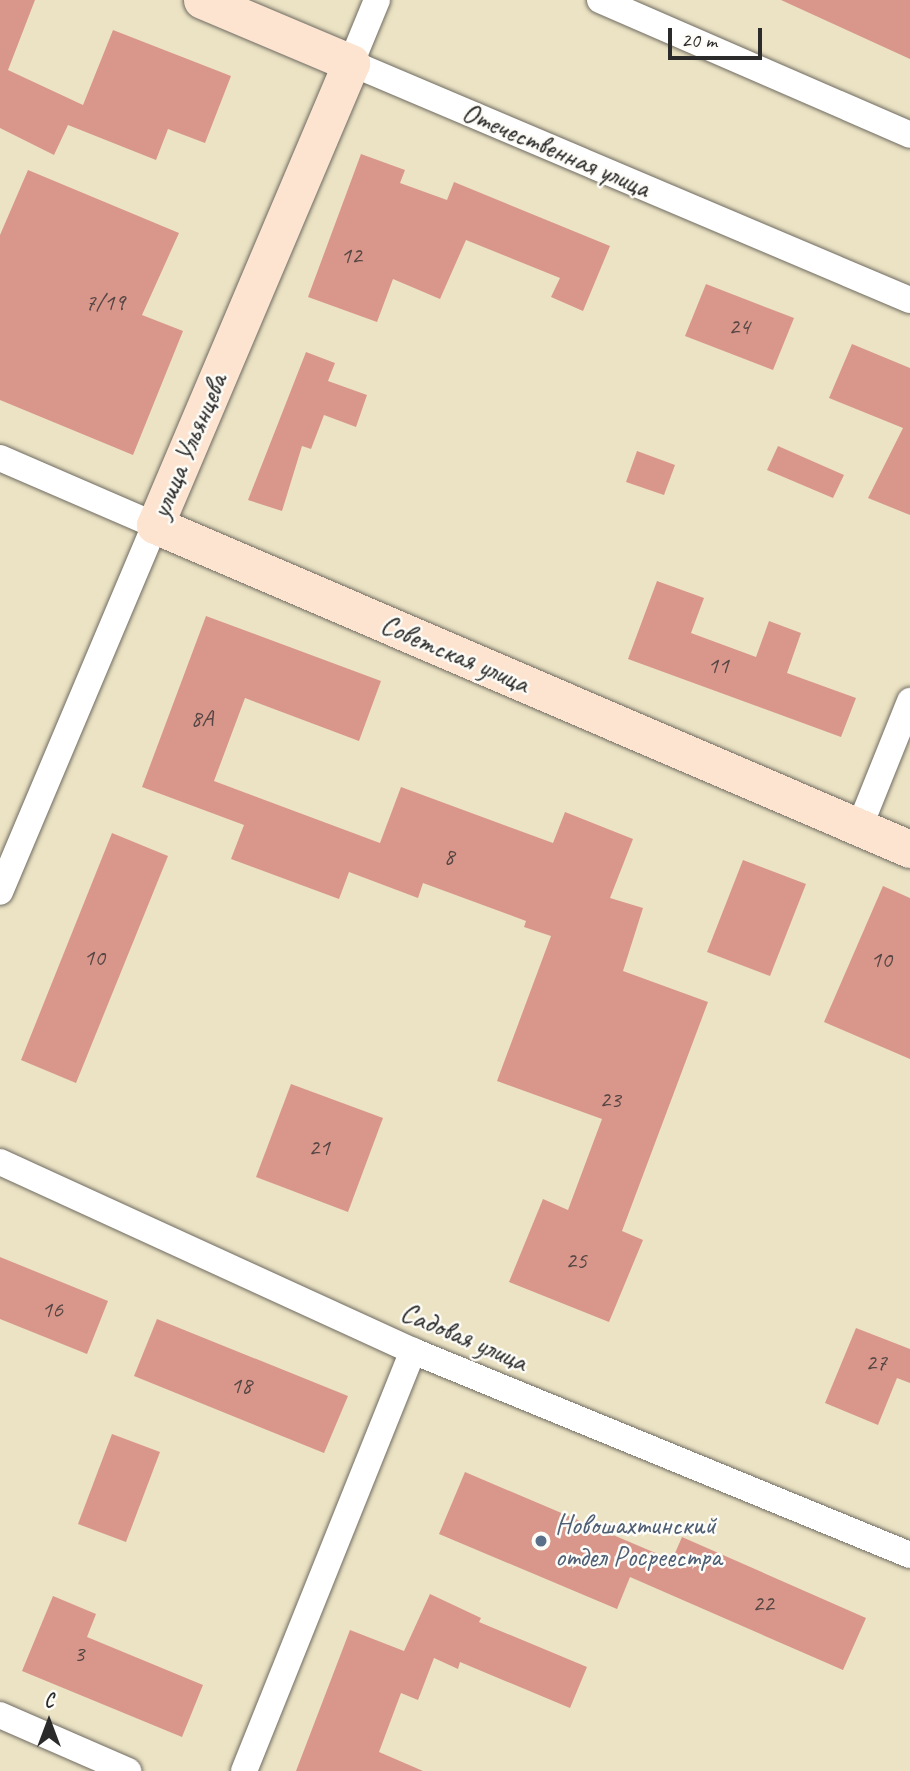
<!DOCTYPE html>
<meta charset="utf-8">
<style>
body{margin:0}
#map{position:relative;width:910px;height:1771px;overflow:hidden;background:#ece3c4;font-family:Caveat,sans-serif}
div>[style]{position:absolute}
.building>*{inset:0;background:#d9978c}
.roads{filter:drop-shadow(0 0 2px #6f6b61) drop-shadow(0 0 2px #6f6b61)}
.street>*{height:26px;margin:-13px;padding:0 13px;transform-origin:13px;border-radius:13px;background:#fff}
.secondary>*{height:37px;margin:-18.5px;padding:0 18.5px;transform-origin:18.5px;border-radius:18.5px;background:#fde4d1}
.dots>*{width:19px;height:19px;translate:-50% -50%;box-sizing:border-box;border:4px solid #fdfcf7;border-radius:50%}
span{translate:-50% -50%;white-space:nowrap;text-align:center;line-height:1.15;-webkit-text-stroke:5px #fdfcf7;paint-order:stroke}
.number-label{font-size:24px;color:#564643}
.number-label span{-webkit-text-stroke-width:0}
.street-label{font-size:28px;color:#2b2b2b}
.service-label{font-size:28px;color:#4e5e75}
.left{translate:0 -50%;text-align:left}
.north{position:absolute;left:14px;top:1687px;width:70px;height:70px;-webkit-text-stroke:5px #fdfcf7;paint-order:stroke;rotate:0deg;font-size:19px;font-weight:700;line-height:28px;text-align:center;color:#2b2b2b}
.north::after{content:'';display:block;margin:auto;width:24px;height:32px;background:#2b2b2b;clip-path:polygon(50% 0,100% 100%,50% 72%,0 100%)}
.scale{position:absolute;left:668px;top:28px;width:94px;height:32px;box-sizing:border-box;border:4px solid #2b2b2b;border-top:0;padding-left:9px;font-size:21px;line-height:24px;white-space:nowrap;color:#2b2b2b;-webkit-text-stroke:5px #fdfcf7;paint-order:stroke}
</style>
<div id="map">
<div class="building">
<i style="clip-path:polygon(0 0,35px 0,8px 70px,83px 105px,113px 30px,231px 76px,205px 143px,168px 129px,156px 160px,68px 125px,54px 155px,0 128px)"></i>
<i style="clip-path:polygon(781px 0,910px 0,910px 59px)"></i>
<i style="clip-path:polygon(361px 154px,405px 170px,400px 183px,447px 200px,454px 182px,610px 246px,583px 311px,551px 297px,560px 278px,466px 240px,440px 299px,393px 279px,377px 322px,308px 297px)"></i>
<i style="clip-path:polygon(28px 170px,179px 233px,142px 315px,183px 331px,133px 455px,0 400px,0 235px)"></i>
<i style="clip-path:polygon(706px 284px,794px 318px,773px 370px,685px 336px)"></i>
<i style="clip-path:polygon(852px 344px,910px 368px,910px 515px,868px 498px,903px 428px,829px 398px)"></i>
<i style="clip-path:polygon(306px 352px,335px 363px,328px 381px,367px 395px,356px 427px,324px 415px,311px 449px,302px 446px,282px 511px,248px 500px)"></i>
<i style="clip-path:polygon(778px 446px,844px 475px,833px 498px,767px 470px)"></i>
<i style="clip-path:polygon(637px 451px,675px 465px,664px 495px,626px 482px)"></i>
<i style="clip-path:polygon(657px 581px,704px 598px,691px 633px,756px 657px,769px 621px,801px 633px,787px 673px,856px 698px,841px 737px,628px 659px)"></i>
<i style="clip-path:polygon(206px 616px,381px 681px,359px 741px,245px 698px,214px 781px,380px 843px,401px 787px,553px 843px,565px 812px,633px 839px,610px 898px,643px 908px,623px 971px,708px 1002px,622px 1231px,643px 1240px,609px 1322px,509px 1282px,543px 1199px,568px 1210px,602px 1119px,497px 1081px,551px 936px,524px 927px,526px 921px,423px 883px,418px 898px,349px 872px,339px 899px,231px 859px,244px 825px,142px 787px)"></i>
<i style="clip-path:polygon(112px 833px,168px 856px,76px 1083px,21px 1060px)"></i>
<i style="clip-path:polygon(743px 860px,806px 884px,770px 976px,707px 952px)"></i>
<i style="clip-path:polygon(883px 886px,910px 898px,910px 1059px,824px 1022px)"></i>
<i style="clip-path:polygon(291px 1084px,383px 1118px,348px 1212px,256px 1177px)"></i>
<i style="clip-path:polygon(0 1257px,108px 1301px,87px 1354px,0 1319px)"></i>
<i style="clip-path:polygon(157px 1319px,348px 1396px,324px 1453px,134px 1376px)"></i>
<i style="clip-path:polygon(856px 1328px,910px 1349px,910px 1383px,897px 1378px,878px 1425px,825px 1403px)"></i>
<i style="clip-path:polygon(112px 1434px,160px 1452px,126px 1542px,78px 1524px)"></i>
<i style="clip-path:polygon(465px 1472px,672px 1560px,682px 1537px,866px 1618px,843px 1670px,630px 1577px,617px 1609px,439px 1534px)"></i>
<i style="clip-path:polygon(430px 1594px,481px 1618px,479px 1622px,587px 1667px,570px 1708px,460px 1662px,458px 1669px,434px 1658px,418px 1700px,401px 1693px,379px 1752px,423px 1771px,296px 1771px,350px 1630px,404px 1651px)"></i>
<i style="clip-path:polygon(53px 1596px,96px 1614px,87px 1637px,203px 1685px,182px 1737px,22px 1671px)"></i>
</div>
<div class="roads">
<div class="street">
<i style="left:377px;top:0;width:68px;rotate:112.4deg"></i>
<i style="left:351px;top:63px;width:607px;rotate:22.98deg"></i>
<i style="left:600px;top:0;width:338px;rotate:23.5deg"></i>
<i style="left:0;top:458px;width:169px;rotate:23.4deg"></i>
<i style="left:155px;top:525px;width:398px;rotate:112.9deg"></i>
<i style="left:859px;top:828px;width:137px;rotate:-68.1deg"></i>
<i style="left:0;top:1162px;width:454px;rotate:24.6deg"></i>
<i style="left:413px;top:1351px;width:537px;rotate:22.32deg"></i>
<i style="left:0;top:1715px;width:140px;rotate:23.6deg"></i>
<i style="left:244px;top:1771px;width:453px;rotate:-68.1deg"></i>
</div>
<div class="secondary">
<i style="left:202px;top:0;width:162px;rotate:22.9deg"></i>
<i style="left:351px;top:63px;width:502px;rotate:112.99deg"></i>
<i style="left:155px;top:525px;width:822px;rotate:23.23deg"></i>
</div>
</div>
<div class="dots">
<i style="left:541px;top:1541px;background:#5c6f8a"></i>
</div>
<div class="number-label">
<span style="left:351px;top:256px">12</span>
<span style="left:105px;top:303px">7/19</span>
<span style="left:739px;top:327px">24</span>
<span style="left:718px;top:666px">11</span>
<span style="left:202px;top:719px">8А</span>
<span style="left:449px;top:857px">8</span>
<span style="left:94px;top:958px">10</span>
<span style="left:881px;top:960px">10</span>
<span style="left:610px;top:1100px">23</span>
<span style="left:319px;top:1148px">21</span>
<span style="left:576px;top:1261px">25</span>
<span style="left:52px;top:1310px">16</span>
<span style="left:876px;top:1363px">27</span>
<span style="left:241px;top:1386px">18</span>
<span style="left:763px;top:1604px">22</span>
<span style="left:79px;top:1654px">3</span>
</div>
<div class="street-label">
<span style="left:556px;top:150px;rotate:23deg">Отечественная улица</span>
<span style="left:189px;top:446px;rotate:-67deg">улица Ульянцева</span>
<span style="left:455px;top:654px;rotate:23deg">Советская улица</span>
<span style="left:464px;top:1337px;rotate:23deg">Садовая улица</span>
</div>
<div class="service-label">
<span class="left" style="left:555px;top:1541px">Новошахтинский<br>отдел Росреестра</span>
</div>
<div class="north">С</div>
<div class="scale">20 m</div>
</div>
